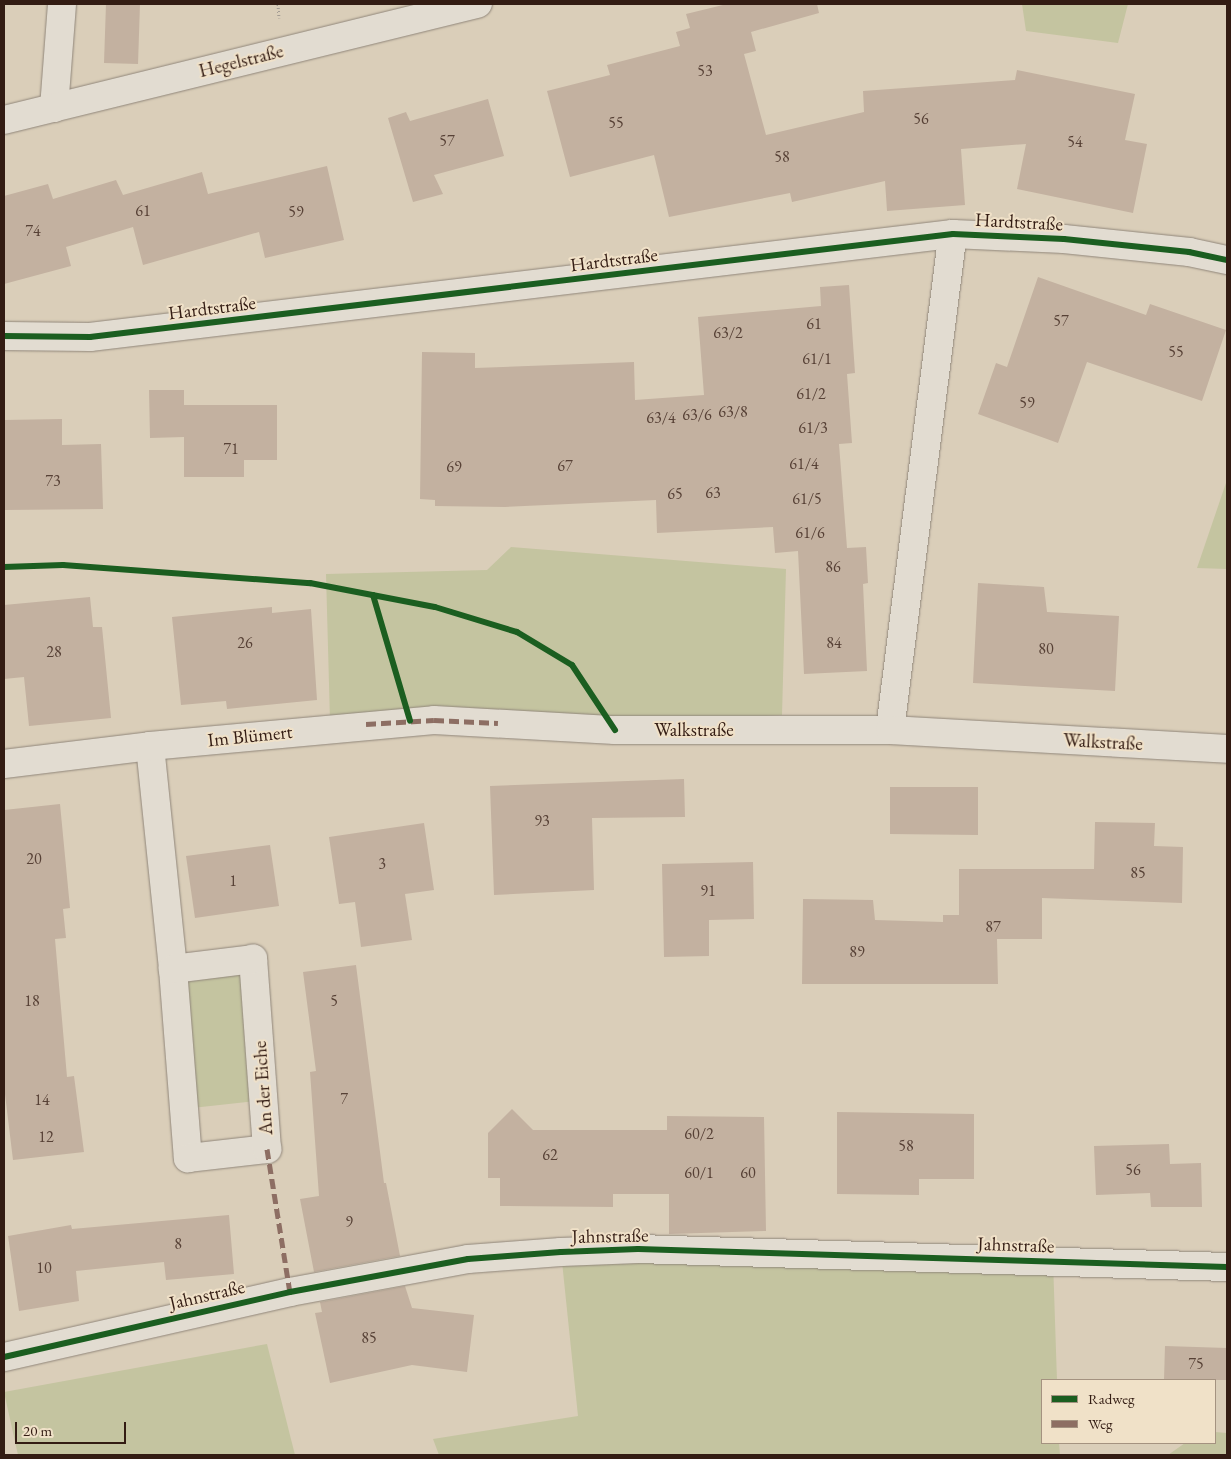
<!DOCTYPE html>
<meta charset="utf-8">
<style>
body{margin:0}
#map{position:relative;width:1231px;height:1459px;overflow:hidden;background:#daceb9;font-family:"EB Garamond",serif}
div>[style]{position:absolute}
.green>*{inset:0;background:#c4c4a0}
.building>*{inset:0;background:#c3b1a0}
.path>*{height:3px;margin-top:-1.5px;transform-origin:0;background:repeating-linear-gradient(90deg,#a29b93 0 1px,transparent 0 3.5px)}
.roads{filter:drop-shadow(0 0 1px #90867a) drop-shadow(0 0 1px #90867a)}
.minor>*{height:28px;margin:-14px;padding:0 14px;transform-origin:14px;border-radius:14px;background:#e2dcd1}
.quiet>*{height:5px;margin-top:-2.5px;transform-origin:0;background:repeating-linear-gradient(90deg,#8d6e63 0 10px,transparent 0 15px)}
.cycleway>*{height:6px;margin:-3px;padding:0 3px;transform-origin:3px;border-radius:3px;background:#1b5e20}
span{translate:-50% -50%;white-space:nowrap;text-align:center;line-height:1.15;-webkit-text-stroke:4px #f0e1c8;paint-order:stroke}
.number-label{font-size:16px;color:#574136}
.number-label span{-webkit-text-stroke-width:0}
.street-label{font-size:19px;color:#331c13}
.frame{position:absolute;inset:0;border:5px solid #331c13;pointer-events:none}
.legend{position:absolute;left:1041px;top:1379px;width:175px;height:65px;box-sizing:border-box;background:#f0e1c8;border:1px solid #a49280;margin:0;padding:6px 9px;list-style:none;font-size:15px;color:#331c13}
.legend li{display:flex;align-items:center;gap:10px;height:25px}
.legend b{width:25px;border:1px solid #a49280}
.scale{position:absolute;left:15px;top:1422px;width:111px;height:22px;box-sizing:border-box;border:2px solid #331c13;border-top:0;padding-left:6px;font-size:15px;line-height:18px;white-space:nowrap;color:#331c13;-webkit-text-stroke:4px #f0e1c8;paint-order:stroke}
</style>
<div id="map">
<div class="green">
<i style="clip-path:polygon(1022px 4px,1128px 4px,1118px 43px,1026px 31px)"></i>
<i style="clip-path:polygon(1227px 480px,1227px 569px,1197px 568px)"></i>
<i style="clip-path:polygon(511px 547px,786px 569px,782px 715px,695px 720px,330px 721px,326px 574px,487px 570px)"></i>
<i style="clip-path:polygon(246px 967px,256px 1101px,192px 1108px,181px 977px)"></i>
<i style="clip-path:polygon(561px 1252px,1053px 1261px,1057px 1380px,1042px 1380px,1042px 1443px,1059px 1443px,1060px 1455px,439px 1455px,433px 1439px,578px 1416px)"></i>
<i style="clip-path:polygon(267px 1344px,295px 1455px,18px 1455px,4px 1392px)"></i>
<i style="clip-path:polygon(1215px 1432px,1227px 1433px,1227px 1455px,1168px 1455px,1185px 1443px,1215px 1443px)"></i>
</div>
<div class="building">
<i style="clip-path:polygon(106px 4px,140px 4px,138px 64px,104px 63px)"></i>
<i style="clip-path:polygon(727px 4px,817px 4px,819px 13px,751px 32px,756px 51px,744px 54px,766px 135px,864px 112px,863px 91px,1015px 80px,1017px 70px,1135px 94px,1125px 140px,1147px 144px,1133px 213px,1017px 189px,1026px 144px,961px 149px,965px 205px,887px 211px,885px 181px,792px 202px,790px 193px,669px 217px,654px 155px,570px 177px,547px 91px,610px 75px,607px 65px,680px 46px,676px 32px,690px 28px,686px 14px)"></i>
<i style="clip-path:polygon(488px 99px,504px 156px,434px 175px,443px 194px,413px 202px,388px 118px,406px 112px,410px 121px)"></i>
<i style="clip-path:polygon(327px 166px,344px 240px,265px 258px,259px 232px,143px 265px,133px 227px,66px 247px,71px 266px,4px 284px,4px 196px,48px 184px,53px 199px,116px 180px,123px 195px,202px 172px,208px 194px)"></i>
<i style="clip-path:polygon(1038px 277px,1146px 315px,1150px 304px,1226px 330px,1202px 401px,1087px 362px,1058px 443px,978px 414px,996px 363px,1007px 367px)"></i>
<i style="clip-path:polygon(849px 285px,855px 373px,847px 374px,852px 443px,839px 444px,847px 548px,866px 547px,868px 583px,863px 584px,867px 671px,804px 674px,798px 551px,775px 553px,773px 527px,657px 533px,656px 500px,505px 507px,435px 506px,435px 500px,420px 499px,422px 352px,475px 353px,475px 368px,634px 362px,635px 400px,704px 395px,698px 317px,821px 306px,820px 287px)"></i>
<i style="clip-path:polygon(149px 390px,184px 390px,184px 405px,277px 405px,277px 460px,244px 460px,244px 477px,184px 477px,184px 437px,150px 438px)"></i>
<i style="clip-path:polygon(62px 419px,62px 445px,101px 444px,103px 509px,5px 510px,4px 420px)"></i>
<i style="clip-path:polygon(978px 583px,1044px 587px,1047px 612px,1119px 616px,1115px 691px,973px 683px)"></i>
<i style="clip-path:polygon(90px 597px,93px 627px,102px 627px,111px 718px,29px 726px,24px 677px,4px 679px,4px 605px)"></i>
<i style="clip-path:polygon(272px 607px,272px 613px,311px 609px,317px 700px,227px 709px,226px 701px,181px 705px,172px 617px)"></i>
<i style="clip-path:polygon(684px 779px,685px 817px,592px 818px,594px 890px,494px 895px,490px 786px)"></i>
<i style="clip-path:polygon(890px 787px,978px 787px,978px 835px,890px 834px)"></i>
<i style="clip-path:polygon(60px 804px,70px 908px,63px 909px,66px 938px,55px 939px,67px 1077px,74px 1076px,84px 1152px,13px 1160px,4px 1086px,4px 810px)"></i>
<i style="clip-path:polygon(1095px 822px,1155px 823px,1154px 846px,1183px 847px,1182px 903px,1042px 898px,1042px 939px,997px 939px,998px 984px,802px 984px,803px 899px,873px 900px,875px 920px,943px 922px,943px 915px,959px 915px,959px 869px,1094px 869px)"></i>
<i style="clip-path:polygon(424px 823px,434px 890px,405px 894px,412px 940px,361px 947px,355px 902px,339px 904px,329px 837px)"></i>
<i style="clip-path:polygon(270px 845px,279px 906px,195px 918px,186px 856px)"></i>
<i style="clip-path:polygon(753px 862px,754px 919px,709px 920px,709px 956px,664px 957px,662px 864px)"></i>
<i style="clip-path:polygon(356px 965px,384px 1183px,386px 1183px,400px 1256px,314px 1272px,300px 1199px,319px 1196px,310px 1072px,316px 1071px,303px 972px)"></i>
<i style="clip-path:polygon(512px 1109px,533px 1130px,667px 1130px,667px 1116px,764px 1117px,766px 1231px,669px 1234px,669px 1194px,613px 1194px,613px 1207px,500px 1206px,500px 1178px,488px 1178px,488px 1133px)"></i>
<i style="clip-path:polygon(837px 1112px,974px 1114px,974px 1179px,919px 1179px,919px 1195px,837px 1194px)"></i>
<i style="clip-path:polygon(1169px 1144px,1170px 1164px,1201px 1163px,1202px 1207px,1151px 1207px,1150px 1193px,1096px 1195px,1094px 1146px)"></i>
<i style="clip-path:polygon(229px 1215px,234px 1274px,166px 1280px,164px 1262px,76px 1271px,79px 1301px,19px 1311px,8px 1236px,71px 1225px,72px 1229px)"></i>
<i style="clip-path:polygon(405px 1286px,412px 1308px,474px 1315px,467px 1372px,412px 1365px,330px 1383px,315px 1313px,322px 1312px,320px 1302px)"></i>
<i style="clip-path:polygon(1165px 1346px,1227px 1348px,1227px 1380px,1164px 1380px)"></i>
</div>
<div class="path">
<i style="left:278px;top:4px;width:14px;rotate:86deg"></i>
<i style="left:4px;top:567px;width:59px;rotate:-1.9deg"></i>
<i style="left:63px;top:565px;width:248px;rotate:4.2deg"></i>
<i style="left:310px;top:583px;width:127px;rotate:10.9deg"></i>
<i style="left:435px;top:607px;width:86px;rotate:17deg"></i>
<i style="left:517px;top:632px;width:64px;rotate:31deg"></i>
<i style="left:572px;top:665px;width:37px;rotate:56deg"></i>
<i style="left:373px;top:595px;width:98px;rotate:73.4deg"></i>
</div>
<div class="roads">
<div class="minor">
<i style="left:54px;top:108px;width:104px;rotate:-85.6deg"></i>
<i style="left:4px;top:120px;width:488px;rotate:-13.8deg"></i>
<i style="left:4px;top:336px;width:86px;rotate:0.7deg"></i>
<i style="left:90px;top:337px;width:869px;rotate:-6.81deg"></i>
<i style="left:953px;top:234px;width:111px;rotate:2.6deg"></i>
<i style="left:1064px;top:239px;width:126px;rotate:5.9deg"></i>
<i style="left:1189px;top:252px;width:39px;rotate:12deg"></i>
<i style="left:890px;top:730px;width:500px;rotate:-82.8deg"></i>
<i style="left:150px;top:746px;width:224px;rotate:84.1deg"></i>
<i style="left:173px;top:969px;width:190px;rotate:85.5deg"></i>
<i style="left:188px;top:1158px;width:80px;rotate:-6.5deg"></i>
<i style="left:267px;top:1149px;width:191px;rotate:-94.2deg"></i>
<i style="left:253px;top:959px;width:81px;rotate:172.9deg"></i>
<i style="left:4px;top:764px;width:147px;rotate:-7deg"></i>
<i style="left:150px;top:746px;width:285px;rotate:-5.2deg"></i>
<i style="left:434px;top:720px;width:181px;rotate:3.2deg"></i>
<i style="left:615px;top:730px;width:275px"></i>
<i style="left:890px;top:730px;width:338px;rotate:3.2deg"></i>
<i style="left:4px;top:1357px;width:293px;rotate:-12.8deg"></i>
<i style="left:290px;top:1292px;width:181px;rotate:-10.5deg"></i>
<i style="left:468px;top:1259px;width:93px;rotate:-4.3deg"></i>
<i style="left:561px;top:1252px;width:77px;rotate:-2.2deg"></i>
<i style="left:638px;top:1249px;width:589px;rotate:1.75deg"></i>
</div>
</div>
<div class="quiet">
<i style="left:366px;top:724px;width:68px;rotate:-3.4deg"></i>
<i style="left:434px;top:720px;width:64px;rotate:2.7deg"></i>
<i style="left:267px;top:1149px;width:145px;rotate:80.9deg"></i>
</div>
<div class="cycleway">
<i style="left:4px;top:336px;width:86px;rotate:0.7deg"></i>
<i style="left:90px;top:337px;width:869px;rotate:-6.81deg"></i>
<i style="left:953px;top:234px;width:111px;rotate:2.6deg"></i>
<i style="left:1064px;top:239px;width:126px;rotate:5.9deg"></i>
<i style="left:1189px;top:252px;width:39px;rotate:12deg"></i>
<i style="left:4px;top:567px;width:59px;rotate:-1.9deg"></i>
<i style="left:63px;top:565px;width:248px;rotate:4.2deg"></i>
<i style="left:310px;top:583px;width:127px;rotate:10.9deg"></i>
<i style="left:435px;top:607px;width:86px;rotate:17deg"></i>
<i style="left:517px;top:632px;width:64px;rotate:31deg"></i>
<i style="left:572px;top:665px;width:78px;rotate:56.5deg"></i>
<i style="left:373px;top:595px;width:131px;rotate:73.6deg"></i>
<i style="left:4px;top:1357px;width:293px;rotate:-12.8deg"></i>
<i style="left:290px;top:1292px;width:181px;rotate:-10.5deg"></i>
<i style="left:468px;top:1259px;width:93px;rotate:-4.3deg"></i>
<i style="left:561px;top:1252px;width:77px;rotate:-2.2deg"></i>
<i style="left:638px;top:1249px;width:589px;rotate:1.75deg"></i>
</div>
<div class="number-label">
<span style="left:705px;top:71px">53</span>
<span style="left:921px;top:119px">56</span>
<span style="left:616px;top:123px">55</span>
<span style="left:447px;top:141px">57</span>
<span style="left:1075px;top:142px">54</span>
<span style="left:782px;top:157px">58</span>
<span style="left:143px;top:211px">61</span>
<span style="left:296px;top:212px">59</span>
<span style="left:33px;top:231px">74</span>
<span style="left:1061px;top:321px">57</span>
<span style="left:814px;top:324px">61</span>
<span style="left:728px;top:333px">63/2</span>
<span style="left:1176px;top:352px">55</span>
<span style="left:817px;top:359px">61/1</span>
<span style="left:811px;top:394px">61/2</span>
<span style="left:1027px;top:403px">59</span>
<span style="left:733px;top:412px">63/8</span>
<span style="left:697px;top:415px">63/6</span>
<span style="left:661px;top:418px">63/4</span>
<span style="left:813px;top:428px">61/3</span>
<span style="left:231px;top:449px">71</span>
<span style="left:804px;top:464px">61/4</span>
<span style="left:565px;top:466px">67</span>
<span style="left:454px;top:467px">69</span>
<span style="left:53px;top:481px">73</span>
<span style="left:713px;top:493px">63</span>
<span style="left:675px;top:494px">65</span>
<span style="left:807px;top:499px">61/5</span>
<span style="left:810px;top:533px">61/6</span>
<span style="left:833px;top:567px">86</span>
<span style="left:245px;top:643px">26</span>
<span style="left:834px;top:643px">84</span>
<span style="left:1046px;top:649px">80</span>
<span style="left:54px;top:652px">28</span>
<span style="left:542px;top:821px">93</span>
<span style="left:34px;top:859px">20</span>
<span style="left:382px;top:864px">3</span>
<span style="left:1138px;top:873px">85</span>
<span style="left:233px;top:881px">1</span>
<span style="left:708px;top:891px">91</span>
<span style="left:993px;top:927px">87</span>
<span style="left:857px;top:952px">89</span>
<span style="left:32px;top:1001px">18</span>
<span style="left:334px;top:1001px">5</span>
<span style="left:344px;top:1099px">7</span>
<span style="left:42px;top:1100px">14</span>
<span style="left:699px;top:1134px">60/2</span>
<span style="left:46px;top:1137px">12</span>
<span style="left:906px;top:1146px">58</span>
<span style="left:550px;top:1155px">62</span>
<span style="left:1133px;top:1170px">56</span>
<span style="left:699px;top:1173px">60/1</span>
<span style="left:748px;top:1173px">60</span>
<span style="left:349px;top:1222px">9</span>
<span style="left:178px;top:1244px">8</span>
<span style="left:44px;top:1268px">10</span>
<span style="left:369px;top:1338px">85</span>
<span style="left:1196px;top:1364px">75</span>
</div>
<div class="street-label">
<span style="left:241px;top:61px;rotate:-14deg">Hegelstraße</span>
<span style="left:1019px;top:222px;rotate:3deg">Hardtstraße</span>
<span style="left:614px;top:260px;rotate:-7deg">Hardtstraße</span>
<span style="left:212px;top:308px;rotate:-7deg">Hardtstraße</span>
<span style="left:694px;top:730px">Walkstraße</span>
<span style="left:250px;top:736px;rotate:-6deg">Im Blümert</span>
<span style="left:1103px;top:742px;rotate:3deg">Walkstraße</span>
<span style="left:263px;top:1088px;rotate:-94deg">An der Eiche</span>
<span style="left:610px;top:1236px;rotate:-1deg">Jahnstraße</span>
<span style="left:1016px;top:1245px;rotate:2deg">Jahnstraße</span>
<span style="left:207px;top:1295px;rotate:-13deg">Jahnstraße</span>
</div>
<div class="frame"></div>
<ul class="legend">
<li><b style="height:6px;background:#1b5e20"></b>Radweg</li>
<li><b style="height:6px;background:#8d6e63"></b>Weg</li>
</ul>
<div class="scale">20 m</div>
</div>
